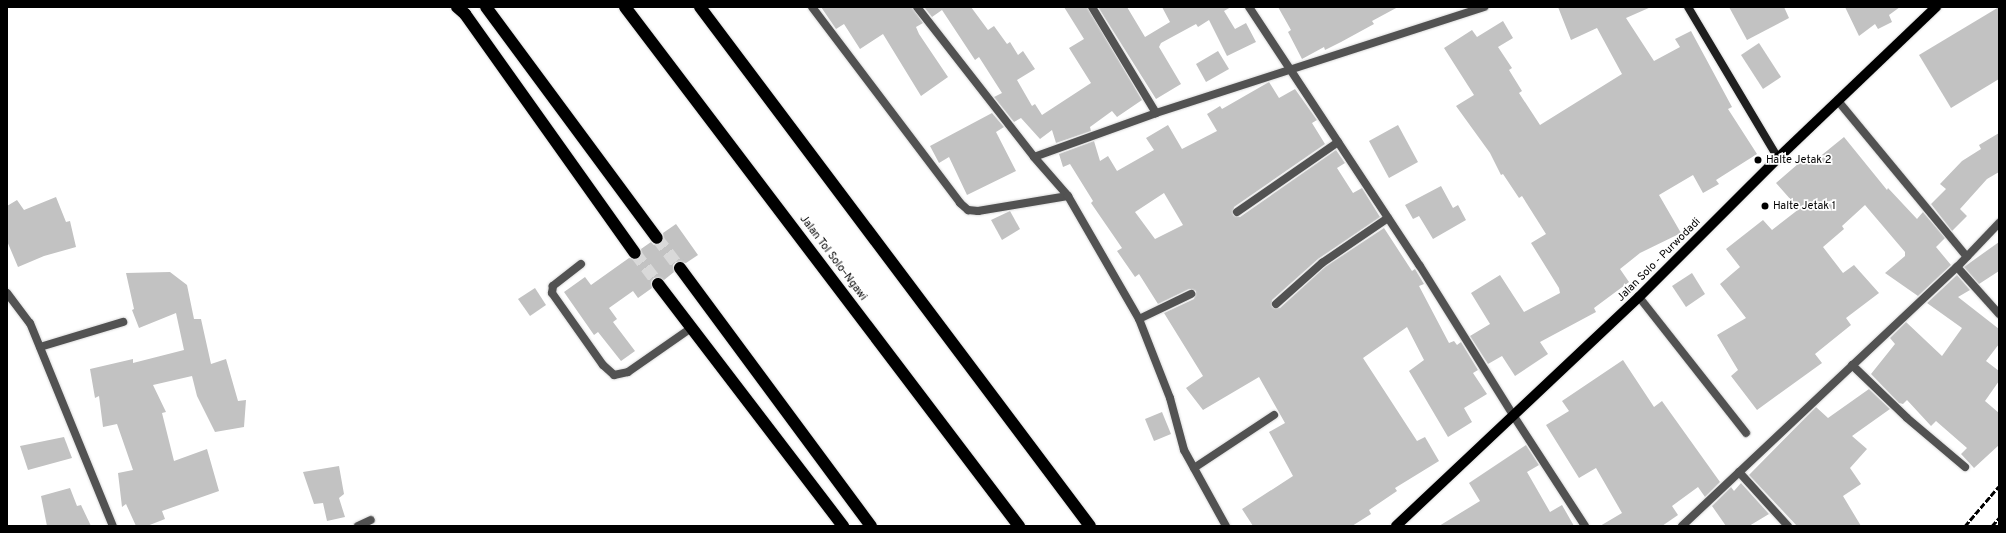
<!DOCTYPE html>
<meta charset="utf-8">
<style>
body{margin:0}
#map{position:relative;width:2006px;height:533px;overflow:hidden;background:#fff;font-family:Overpass,sans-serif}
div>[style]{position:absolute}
.building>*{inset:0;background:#c2c2c2}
.motorway-tunnel>*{height:12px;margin-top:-6px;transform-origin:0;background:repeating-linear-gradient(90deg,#d9d9d9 0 12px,transparent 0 18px)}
.roads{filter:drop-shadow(0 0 1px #dbdbdb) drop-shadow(0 0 1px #dbdbdb)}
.service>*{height:8px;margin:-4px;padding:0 4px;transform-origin:4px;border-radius:4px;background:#525252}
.minor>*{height:8px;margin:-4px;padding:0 4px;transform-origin:4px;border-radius:4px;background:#525252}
.secondary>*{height:8px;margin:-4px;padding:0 4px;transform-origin:4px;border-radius:4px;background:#1f1f1f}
.primary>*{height:10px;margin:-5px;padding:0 5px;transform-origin:5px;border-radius:5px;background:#000}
.motorway>*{height:12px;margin:-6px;padding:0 6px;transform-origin:6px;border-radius:6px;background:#000}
.rail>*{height:3px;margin-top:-1.5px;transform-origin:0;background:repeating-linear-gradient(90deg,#000 0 6px,transparent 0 8px)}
.dots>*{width:11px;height:11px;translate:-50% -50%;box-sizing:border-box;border:2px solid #fff;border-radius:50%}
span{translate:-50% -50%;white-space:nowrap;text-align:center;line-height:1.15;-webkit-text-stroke:3.5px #fff;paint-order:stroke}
.poi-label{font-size:11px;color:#000}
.left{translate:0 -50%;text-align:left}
.street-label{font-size:11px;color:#000}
.frame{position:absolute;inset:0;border:8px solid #000;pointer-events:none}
</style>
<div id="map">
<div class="building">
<i style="clip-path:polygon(821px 7px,912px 7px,923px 23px,916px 27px,919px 34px,948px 77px,921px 96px,883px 34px,860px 49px,844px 24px,836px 29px)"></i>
<i style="clip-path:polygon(924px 7px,971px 7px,988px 30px,994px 26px,1007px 44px,1010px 42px,1018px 55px,1023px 51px,1035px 69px,1017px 80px,1032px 106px,1035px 104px,1042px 115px,1091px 83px,1069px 48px,1084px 39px,1064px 7px,1087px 7px,1142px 100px,1117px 117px,1112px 111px,1090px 127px,1091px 131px,1056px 143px,1052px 130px,1040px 139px,1021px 118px,1014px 122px,994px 97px,1002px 93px,979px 57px,975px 60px,942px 10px,932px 17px)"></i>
<i style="clip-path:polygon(1098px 7px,1127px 7px,1145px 37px,1170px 22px,1162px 7px,1231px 7px,1224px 11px,1235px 29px,1246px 23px,1256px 42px,1227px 56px,1209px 20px,1198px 27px,1196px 24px,1161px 43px,1159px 47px,1181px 84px,1156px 99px)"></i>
<i style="clip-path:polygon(1278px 7px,1398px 7px,1372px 21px,1374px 24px,1341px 42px,1325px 50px,1324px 47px,1302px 59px,1288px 32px,1291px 30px)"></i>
<i style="clip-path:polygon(1558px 7px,1651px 7px,1626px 18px,1654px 61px,1680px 47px,1675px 39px,1691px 31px,1732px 107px,1728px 109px,1757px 154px,1716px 180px,1719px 184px,1703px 193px,1693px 175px,1659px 195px,1681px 233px,1640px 253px,1620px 269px,1629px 282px,1594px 308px,1596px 312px,1540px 342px,1548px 354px,1515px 376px,1502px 356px,1488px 364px,1470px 336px,1490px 324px,1471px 293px,1500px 275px,1524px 312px,1560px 293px,1559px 288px,1531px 243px,1546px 234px,1522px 196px,1519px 198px,1503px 174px,1501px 175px,1490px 153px,1456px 106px,1474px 95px,1444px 48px,1472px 30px,1477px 37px,1503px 21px,1513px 38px,1498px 47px,1512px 68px,1509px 70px,1522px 91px,1519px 93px,1540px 125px,1622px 74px,1597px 28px,1571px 40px)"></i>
<i style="clip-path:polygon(1729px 7px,1784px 7px,1789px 18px,1747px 40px)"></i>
<i style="clip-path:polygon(1845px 7px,1900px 7px,1889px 15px,1892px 22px,1878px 29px,1875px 24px,1859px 36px)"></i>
<i style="clip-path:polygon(1999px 7px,1999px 79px,1951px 108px,1919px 55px)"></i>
<i style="clip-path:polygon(1759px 43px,1781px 77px,1763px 89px,1741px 55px)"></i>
<i style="clip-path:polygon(1218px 51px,1229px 69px,1206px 82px,1196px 64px)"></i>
<i style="clip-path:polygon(evenodd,1269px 82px,1279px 98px,1295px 89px,1317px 120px,1312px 123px,1325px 144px,1234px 207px,1233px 215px,1240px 217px,1336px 150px,1345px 163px,1337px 168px,1353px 193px,1362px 188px,1380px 217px,1318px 259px,1272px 300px,1272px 307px,1280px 308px,1325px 267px,1384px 228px,1412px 271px,1415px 269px,1424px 284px,1419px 286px,1449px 343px,1454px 341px,1457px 345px,1461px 342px,1478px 370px,1473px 373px,1487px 394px,1464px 408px,1472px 422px,1448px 437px,1409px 371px,1424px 360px,1407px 327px,1363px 358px,1417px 441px,1425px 437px,1439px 461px,1395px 488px,1397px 491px,1369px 510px,1371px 514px,1352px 526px,1253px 526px,1242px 509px,1293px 476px,1269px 432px,1285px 423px,1259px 377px,1203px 410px,1186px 388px,1203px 376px,1164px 313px,1194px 299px,1196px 291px,1189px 289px,1158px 304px,1139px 274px,1135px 277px,1117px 251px,1122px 248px,1091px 203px,1093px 201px,1070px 164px,1063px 167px,1059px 154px,1094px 141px,1100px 161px,1108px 156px,1117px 171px,1154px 150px,1146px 138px,1168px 125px,1182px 149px,1217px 131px,1207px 114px,1220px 106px,1222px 109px,1269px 82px,1164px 193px,1183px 225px,1155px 239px,1135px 212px,1164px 193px)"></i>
<i style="clip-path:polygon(992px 113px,1004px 127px,996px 132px,1016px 171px,967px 195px,949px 157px,939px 163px,930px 146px)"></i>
<i style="clip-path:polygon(1398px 125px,1418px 162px,1389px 178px,1369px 141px)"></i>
<i style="clip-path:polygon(1999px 133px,1999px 172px,1987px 179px,1960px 209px,1967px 216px,1952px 231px,1931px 204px,1946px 189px,1940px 184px,1962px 161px,1981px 149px,1979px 145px)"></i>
<i style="clip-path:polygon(1844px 137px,1887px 190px,1888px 188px,1917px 219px,1923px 212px,1945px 238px,1936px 247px,1951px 265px,1918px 296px,1885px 273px,1905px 256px,1905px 252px,1865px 205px,1842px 226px,1844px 229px,1823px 247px,1843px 273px,1854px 265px,1879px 293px,1846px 318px,1851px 325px,1815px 354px,1822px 363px,1757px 410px,1731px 376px,1738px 370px,1717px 335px,1746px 318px,1720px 284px,1740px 267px,1726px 249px,1763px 220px,1772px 230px,1799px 209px,1776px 183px,1806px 157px,1812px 163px)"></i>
<i style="clip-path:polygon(1441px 186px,1453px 208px,1458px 205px,1466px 220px,1433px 239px,1419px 216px,1413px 219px,1405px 205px)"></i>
<i style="clip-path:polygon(56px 197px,66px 222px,70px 221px,76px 247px,44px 256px,18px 267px,7px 241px,7px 206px,17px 200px,24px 210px)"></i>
<i style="clip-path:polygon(1010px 211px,1020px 229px,1002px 240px,991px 220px)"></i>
<i style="clip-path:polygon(676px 224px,698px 255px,686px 263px,676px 262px,673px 265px,674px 272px,664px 280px,654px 278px,651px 282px,652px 288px,638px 298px,633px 291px,609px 308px,617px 319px,613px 322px,635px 351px,621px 361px,598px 332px,594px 335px,564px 292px,585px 277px,591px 285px,629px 258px,639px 259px,642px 256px,641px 249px,651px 242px,654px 245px,661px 244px,664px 241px,663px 233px)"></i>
<i style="clip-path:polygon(1999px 242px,1999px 271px,1979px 284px,1964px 267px)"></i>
<i style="clip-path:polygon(170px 272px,187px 285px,194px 319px,201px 319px,211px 364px,226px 359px,238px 401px,246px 400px,244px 427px,215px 432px,197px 396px,192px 376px,153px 385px,166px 412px,162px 413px,174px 461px,207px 449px,219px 491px,162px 511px,165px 519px,147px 526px,136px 526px,126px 504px,122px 507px,118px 473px,133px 470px,117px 424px,103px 427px,99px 396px,95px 398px,90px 369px,133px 359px,133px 363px,184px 350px,176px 313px,139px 328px,132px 310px,134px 309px,126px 273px)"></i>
<i style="clip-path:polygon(1692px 273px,1705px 294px,1686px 307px,1672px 286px)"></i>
<i style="clip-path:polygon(1957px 275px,1970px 290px,1958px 297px,1999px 329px,1999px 344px,1986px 361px,1999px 371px,1999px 381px,1985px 401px,1999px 413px,1999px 445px,1974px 468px,1961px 454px,1967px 448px,1936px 421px,1931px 426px,1907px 400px,1903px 404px,1899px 403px,1871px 374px,1895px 344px,1890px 338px,1906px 322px,1942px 356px,1962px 328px,1927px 303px)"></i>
<i style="clip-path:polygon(535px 288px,546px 305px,530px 316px,518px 299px)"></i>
<i style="clip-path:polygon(1623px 360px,1654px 407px,1662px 401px,1720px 482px,1705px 497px,1698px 487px,1672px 506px,1678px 515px,1662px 526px,1600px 526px,1622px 513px,1596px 468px,1579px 478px,1546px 425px,1569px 411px,1562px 401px)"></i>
<i style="clip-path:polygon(1869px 389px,1890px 409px,1852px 436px,1867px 449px,1850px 468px,1861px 484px,1843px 496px,1861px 526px,1797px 526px,1749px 475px,1816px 407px,1828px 418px)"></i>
<i style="clip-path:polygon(1162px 412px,1171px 434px,1154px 441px,1145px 419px)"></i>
<i style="clip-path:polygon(64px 437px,72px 458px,28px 470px,20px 446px)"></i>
<i style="clip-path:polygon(1526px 445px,1539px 465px,1527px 472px,1550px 512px,1562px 505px,1574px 526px,1439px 526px,1480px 501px,1469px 483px)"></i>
<i style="clip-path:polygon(339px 466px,344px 494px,339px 498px,345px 517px,327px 521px,323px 503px,314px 504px,303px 472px)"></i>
<i style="clip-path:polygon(1741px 483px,1769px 514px,1749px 526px,1726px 526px,1712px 506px,1731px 487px,1734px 491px)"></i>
<i style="clip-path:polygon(70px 488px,77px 506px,81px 505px,91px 526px,47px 526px,41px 496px)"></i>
</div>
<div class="motorway-tunnel">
<i style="left:657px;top:238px;width:38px;rotate:53deg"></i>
<i style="left:635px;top:253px;width:39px;rotate:53deg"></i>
</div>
<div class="roads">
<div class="service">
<i style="left:581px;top:264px;width:36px;rotate:142deg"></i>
<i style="left:553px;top:286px;width:7px;rotate:98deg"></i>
<i style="left:552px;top:293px;width:88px;rotate:54.7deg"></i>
<i style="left:603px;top:365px;width:15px;rotate:42deg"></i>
<i style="left:614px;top:375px;width:14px;rotate:-12deg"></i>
<i style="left:628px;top:372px;width:77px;rotate:-34.9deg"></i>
<i style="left:1639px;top:297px;width:173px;rotate:51.8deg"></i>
<i style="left:1276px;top:304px;width:62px;rotate:-41.7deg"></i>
<i style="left:1322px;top:263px;width:80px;rotate:-34.3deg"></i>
</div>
<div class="minor">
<i style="left:812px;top:7px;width:246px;rotate:52.9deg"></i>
<i style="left:960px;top:203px;width:11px;rotate:41deg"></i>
<i style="left:968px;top:210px;width:10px;rotate:6deg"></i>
<i style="left:978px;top:211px;width:91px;rotate:-9.5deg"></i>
<i style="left:917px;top:7px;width:190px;rotate:52deg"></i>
<i style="left:1034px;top:157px;width:52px;rotate:48.9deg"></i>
<i style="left:1068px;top:196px;width:142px;rotate:60deg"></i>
<i style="left:1139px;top:319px;width:85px;rotate:68.6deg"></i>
<i style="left:1170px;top:398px;width:54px;rotate:74.9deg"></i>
<i style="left:1184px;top:450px;width:87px;rotate:61.1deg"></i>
<i style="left:1092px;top:7px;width:124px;rotate:58.9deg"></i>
<i style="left:1249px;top:7px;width:310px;rotate:56.6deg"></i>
<i style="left:1420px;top:266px;width:176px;rotate:58deg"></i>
<i style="left:1513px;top:415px;width:132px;rotate:57deg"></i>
<i style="left:1838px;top:101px;width:202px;rotate:50.4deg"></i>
<i style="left:1034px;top:157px;width:130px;rotate:-19.8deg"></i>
<i style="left:1156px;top:113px;width:345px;rotate:-17.9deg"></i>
<i style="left:1237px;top:212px;width:123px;rotate:-34.7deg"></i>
<i style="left:1957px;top:267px;width:63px;rotate:48.2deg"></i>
<i style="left:7px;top:293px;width:38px;rotate:53deg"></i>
<i style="left:30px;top:323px;width:219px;rotate:67.8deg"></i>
<i style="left:1139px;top:319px;width:58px;rotate:-25.7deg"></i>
<i style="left:40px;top:347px;width:87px;rotate:-16.8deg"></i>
<i style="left:1852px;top:365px;width:76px;rotate:43.9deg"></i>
<i style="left:1907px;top:418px;width:76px;rotate:40.2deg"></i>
<i style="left:1194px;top:468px;width:96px;rotate:-33.5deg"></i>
<i style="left:1739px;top:472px;width:73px;rotate:47.8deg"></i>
<i style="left:358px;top:526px;width:14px;rotate:-25deg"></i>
<i style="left:1682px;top:526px;width:378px;rotate:-43.3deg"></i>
<i style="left:1957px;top:267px;width:61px;rotate:-46.3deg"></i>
</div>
<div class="secondary">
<i style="left:1688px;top:7px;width:176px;rotate:59.2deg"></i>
</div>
<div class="primary">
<i style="left:1396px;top:526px;width:334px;rotate:-43.3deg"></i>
<i style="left:1639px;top:297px;width:197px;rotate:-45deg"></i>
<i style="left:1778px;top:158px;width:219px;rotate:-43.7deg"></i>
</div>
<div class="motorway">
<i style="left:457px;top:7px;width:11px;rotate:41deg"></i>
<i style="left:465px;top:14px;width:293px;rotate:54.6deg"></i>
<i style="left:486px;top:7px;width:287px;rotate:53.5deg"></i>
<i style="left:625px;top:7px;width:652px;rotate:52.8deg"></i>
<i style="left:700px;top:7px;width:649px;rotate:53.08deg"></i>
<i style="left:680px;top:268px;width:321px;rotate:53.5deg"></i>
<i style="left:658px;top:284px;width:305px;rotate:52.6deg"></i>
</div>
</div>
<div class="rail">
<i style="left:1965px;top:526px;width:52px;rotate:-49.6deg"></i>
<i style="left:1992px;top:526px;width:11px;rotate:-49deg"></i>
</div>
<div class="dots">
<i style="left:1758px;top:160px;background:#000"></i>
<i style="left:1765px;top:206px;background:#000"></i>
</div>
<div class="poi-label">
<span class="left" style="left:1766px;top:160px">Halte Jetak 2</span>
<span class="left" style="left:1773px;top:206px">Halte Jetak 1</span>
</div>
<div class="street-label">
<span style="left:833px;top:258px;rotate:53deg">Jalan Tol Solo–Ngawi</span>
<span style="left:1659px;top:260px;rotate:-45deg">Jalan Solo - Purwodadi</span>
</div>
<div class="frame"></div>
</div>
